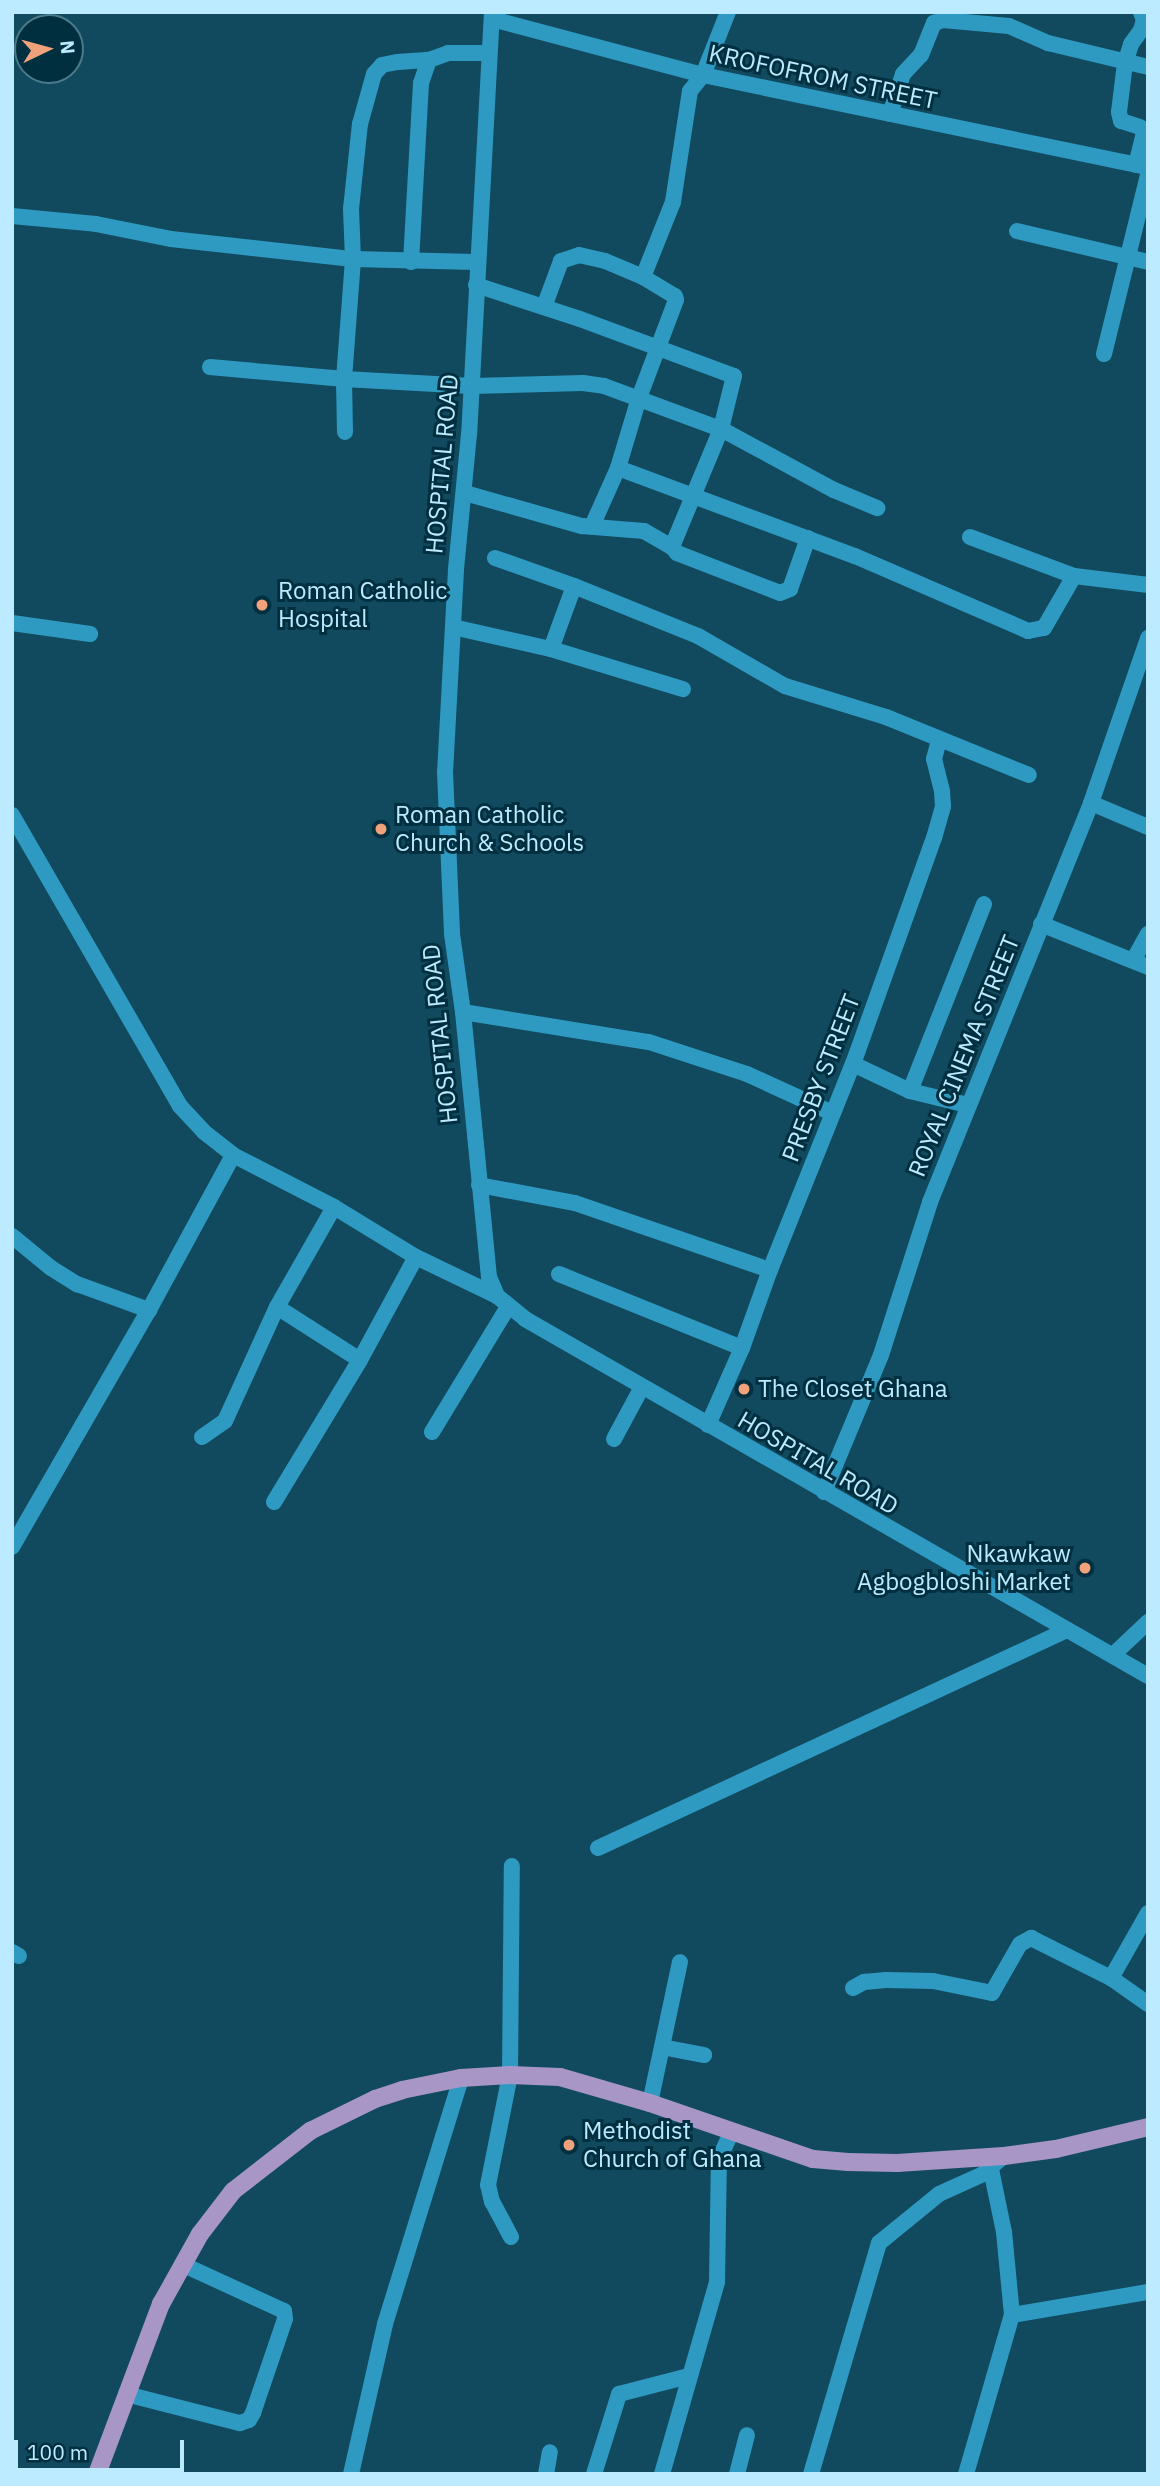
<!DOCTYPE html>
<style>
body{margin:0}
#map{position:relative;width:1160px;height:2486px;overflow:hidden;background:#114a5f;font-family:"IBM Plex Sans",sans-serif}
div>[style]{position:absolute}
.minor>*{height:16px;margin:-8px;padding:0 8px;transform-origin:8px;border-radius:8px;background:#2f9ac1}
.major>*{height:18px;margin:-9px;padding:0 9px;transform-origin:9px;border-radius:9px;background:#a896c7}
.dots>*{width:19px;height:19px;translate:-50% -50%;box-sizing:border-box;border:4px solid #002f3f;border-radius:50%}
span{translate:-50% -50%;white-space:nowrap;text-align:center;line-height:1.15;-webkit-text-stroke:6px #002f3f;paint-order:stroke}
.street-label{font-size:24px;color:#bceafe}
.poi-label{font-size:24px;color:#bceafe}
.left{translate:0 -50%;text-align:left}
.right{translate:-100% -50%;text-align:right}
.frame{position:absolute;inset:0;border:14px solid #bceafe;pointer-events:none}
.north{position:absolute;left:14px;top:14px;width:70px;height:70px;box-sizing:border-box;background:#002f3f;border:2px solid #4b7a8b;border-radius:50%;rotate:85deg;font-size:19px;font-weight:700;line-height:28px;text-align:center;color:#bceafe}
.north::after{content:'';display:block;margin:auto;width:24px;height:32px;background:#f1a27b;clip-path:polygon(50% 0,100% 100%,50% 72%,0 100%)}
.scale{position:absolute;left:14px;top:2440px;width:170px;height:32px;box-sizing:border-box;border:4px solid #bceafe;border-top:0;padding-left:9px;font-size:21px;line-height:24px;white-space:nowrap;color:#bceafe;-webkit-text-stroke:5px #002f3f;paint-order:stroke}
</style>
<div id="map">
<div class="minor">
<i style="left:492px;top:12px;width:423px;rotate:93.1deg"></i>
<i style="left:469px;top:434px;width:137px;rotate:95.5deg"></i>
<i style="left:456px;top:570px;width:202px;rotate:93.1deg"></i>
<i style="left:445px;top:772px;width:162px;rotate:87.5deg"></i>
<i style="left:452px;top:934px;width:79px;rotate:82deg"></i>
<i style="left:463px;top:1012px;width:266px;rotate:84.4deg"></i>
<i style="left:489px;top:1277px;width:21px;rotate:67deg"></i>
<i style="left:497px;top:1296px;width:36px;rotate:39deg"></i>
<i style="left:525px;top:1319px;width:718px;rotate:29.81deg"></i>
<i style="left:492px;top:19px;width:218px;rotate:14.9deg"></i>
<i style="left:703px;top:75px;width:454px;rotate:11.7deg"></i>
<i style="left:890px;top:114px;width:42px;rotate:-72deg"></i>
<i style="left:903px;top:74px;width:26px;rotate:-47deg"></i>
<i style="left:921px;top:55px;width:35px;rotate:-68deg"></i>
<i style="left:934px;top:23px;width:9px;rotate:-18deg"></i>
<i style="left:943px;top:20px;width:66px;rotate:5.2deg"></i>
<i style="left:1009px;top:26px;width:43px;rotate:23.6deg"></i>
<i style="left:1048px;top:43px;width:103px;rotate:13.5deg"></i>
<i style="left:1136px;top:165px;width:34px;rotate:-76deg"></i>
<i style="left:1144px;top:132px;width:6px;rotate:-129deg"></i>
<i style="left:1140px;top:127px;width:20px;rotate:-162deg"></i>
<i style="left:1121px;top:121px;width:9px;rotate:-103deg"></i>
<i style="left:1119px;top:112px;width:49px;rotate:-83deg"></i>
<i style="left:1125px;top:63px;width:20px;rotate:-72deg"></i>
<i style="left:1131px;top:44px;width:17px;rotate:-54deg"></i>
<i style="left:1141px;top:30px;width:10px;rotate:-73deg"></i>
<i style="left:1144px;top:20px;width:9px;rotate:-111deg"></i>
<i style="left:12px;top:216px;width:84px;rotate:5.4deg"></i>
<i style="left:96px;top:224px;width:76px;rotate:11.3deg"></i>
<i style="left:171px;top:239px;width:183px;rotate:6.3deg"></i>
<i style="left:353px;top:259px;width:123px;rotate:1.4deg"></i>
<i style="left:1017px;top:231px;width:135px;rotate:13.3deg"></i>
<i style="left:411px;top:262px;width:179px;rotate:-86.8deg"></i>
<i style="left:421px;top:83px;width:24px;rotate:-71deg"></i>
<i style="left:643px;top:277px;width:81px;rotate:-68.2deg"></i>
<i style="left:673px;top:202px;width:112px;rotate:-81.3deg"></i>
<i style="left:690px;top:91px;width:21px;rotate:-51deg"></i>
<i style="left:703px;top:75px;width:68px;rotate:-68.4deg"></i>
<i style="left:476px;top:285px;width:109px;rotate:18.1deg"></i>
<i style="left:580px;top:319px;width:164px;rotate:20.3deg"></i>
<i style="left:734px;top:376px;width:55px;rotate:103.8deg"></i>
<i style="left:721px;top:429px;width:128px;rotate:112.6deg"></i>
<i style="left:672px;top:547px;width:8px;rotate:50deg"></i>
<i style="left:677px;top:553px;width:110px;rotate:21.2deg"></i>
<i style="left:780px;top:593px;width:11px;rotate:-22deg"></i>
<i style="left:790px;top:589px;width:54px;rotate:-70.6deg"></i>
<i style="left:544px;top:307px;width:49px;rotate:-69.7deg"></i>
<i style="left:561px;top:261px;width:19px;rotate:-18deg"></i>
<i style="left:579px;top:255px;width:27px;rotate:13deg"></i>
<i style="left:605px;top:261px;width:41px;rotate:22.8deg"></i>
<i style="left:643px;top:277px;width:37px;rotate:31deg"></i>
<i style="left:675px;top:296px;width:4px;rotate:76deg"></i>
<i style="left:676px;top:300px;width:105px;rotate:110.7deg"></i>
<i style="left:639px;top:398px;width:73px;rotate:106.7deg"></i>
<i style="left:618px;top:468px;width:64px;rotate:114.1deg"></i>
<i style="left:1104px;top:354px;width:184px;rotate:-76.2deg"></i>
<i style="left:210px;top:367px;width:135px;rotate:5.1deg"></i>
<i style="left:344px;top:379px;width:128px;rotate:3.1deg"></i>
<i style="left:472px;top:386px;width:111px;rotate:-1.5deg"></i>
<i style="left:583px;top:383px;width:21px;rotate:8deg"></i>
<i style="left:604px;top:386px;width:125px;rotate:20.2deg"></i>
<i style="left:721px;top:429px;width:128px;rotate:28.4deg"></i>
<i style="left:834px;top:490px;width:47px;rotate:22.7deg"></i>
<i style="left:345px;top:432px;width:53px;rotate:-91.1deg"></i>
<i style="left:344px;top:379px;width:120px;rotate:-85.7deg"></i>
<i style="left:353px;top:259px;width:50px;rotate:-92.3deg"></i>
<i style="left:351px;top:209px;width:85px;rotate:-84deg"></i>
<i style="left:360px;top:124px;width:52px;rotate:-74.4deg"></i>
<i style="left:374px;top:74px;width:12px;rotate:-48deg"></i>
<i style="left:382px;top:65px;width:16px;rotate:-11deg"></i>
<i style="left:398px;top:62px;width:31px;rotate:-4deg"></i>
<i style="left:429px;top:60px;width:20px;rotate:-20deg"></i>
<i style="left:448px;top:53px;width:41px"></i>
<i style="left:618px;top:468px;width:253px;rotate:20.4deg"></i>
<i style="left:855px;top:556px;width:189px;rotate:23.4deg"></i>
<i style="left:1028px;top:631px;width:16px;rotate:-11deg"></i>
<i style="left:1044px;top:628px;width:60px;rotate:-60deg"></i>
<i style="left:465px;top:493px;width:122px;rotate:15.8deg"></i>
<i style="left:582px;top:526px;width:62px;rotate:4.6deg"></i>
<i style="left:644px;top:531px;width:32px;rotate:30deg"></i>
<i style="left:970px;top:537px;width:111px;rotate:20.6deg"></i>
<i style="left:1074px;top:576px;width:75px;rotate:6.9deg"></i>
<i style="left:495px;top:558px;width:84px;rotate:19.5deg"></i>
<i style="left:574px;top:586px;width:134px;rotate:22deg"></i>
<i style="left:698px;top:636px;width:100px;rotate:29.9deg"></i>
<i style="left:785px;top:686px;width:106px;rotate:17.1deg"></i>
<i style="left:886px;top:717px;width:154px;rotate:22.1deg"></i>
<i style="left:12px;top:623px;width:79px;rotate:8deg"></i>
<i style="left:453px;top:627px;width:100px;rotate:12.7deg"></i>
<i style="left:551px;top:649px;width:138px;rotate:16.9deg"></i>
<i style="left:551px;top:649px;width:67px;rotate:-69.9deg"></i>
<i style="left:1091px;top:803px;width:62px;rotate:22.8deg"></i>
<i style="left:12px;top:815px;width:336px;rotate:60deg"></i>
<i style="left:180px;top:1106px;width:35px;rotate:47deg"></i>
<i style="left:204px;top:1132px;width:37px;rotate:38deg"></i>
<i style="left:1041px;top:924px;width:115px;rotate:21.9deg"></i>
<i style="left:1134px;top:959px;width:29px;rotate:-61deg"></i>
<i style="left:463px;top:1012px;width:188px;rotate:9.2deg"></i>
<i style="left:649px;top:1042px;width:103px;rotate:18.1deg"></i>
<i style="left:747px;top:1074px;width:94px;rotate:24.6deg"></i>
<i style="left:853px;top:1064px;width:63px;rotate:25.3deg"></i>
<i style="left:910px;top:1091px;width:60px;rotate:13.6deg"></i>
<i style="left:910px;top:1091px;width:201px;rotate:-68.4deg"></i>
<i style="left:479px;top:1185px;width:98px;rotate:10.6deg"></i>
<i style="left:575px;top:1203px;width:206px;rotate:19deg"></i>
<i style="left:12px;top:1236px;width:50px;rotate:39.4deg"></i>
<i style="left:51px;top:1268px;width:31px;rotate:32deg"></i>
<i style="left:77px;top:1284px;width:77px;rotate:19.9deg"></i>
<i style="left:559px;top:1274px;width:197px;rotate:22deg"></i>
<i style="left:277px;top:1307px;width:98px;rotate:32.6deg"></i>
<i style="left:708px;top:1425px;width:84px;rotate:-66.2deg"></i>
<i style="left:742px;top:1348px;width:83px;rotate:-70.3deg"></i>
<i style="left:770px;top:1270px;width:222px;rotate:-68.1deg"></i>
<i style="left:853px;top:1064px;width:240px;rotate:-70.3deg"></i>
<i style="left:934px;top:838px;width:33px;rotate:-74deg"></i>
<i style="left:943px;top:806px;width:15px;rotate:-94deg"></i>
<i style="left:942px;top:791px;width:33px;rotate:-104deg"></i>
<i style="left:934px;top:759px;width:20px;rotate:-75deg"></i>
<i style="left:432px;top:1432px;width:146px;rotate:-58.7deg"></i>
<i style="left:202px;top:1437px;width:28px;rotate:-35deg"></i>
<i style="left:225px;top:1421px;width:125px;rotate:-65.5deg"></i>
<i style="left:277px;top:1307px;width:115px;rotate:-60.3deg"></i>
<i style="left:614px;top:1439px;width:59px;rotate:-61.7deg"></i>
<i style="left:824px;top:1492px;width:148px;rotate:-67.4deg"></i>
<i style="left:881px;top:1355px;width:161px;rotate:-72.2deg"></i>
<i style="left:930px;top:1202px;width:430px;rotate:-68deg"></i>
<i style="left:1091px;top:803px;width:175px;rotate:-70.9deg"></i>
<i style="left:274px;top:1502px;width:166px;rotate:-58.8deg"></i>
<i style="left:360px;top:1360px;width:117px;rotate:-61.5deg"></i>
<i style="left:12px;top:1547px;width:274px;rotate:-60deg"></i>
<i style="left:149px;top:1310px;width:176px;rotate:-61.5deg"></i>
<i style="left:233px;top:1155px;width:114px;rotate:27.2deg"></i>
<i style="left:334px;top:1207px;width:96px;rotate:31.4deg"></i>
<i style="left:416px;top:1257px;width:90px;rotate:25.7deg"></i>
<i style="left:1114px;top:1654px;width:47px;rotate:-43.3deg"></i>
<i style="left:598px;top:1848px;width:517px;rotate:-24.93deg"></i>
<i style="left:1148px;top:1913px;width:75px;rotate:119.6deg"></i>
<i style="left:1111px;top:1978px;width:45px;rotate:35.1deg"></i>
<i style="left:12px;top:1952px;width:8px;rotate:30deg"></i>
<i style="left:853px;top:1988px;width:13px;rotate:-29deg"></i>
<i style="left:864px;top:1982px;width:22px;rotate:-5deg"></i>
<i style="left:886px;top:1980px;width:47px;rotate:1.2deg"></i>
<i style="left:933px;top:1981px;width:60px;rotate:11.5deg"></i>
<i style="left:992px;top:1993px;width:56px;rotate:-60.3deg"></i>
<i style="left:1020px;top:1944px;width:13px;rotate:-29deg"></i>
<i style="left:1031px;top:1938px;width:89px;rotate:26.6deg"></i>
<i style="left:662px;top:2047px;width:43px;rotate:10.8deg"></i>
<i style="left:650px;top:2103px;width:144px;rotate:-78deg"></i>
<i style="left:511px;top:2237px;width:40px;rotate:-118deg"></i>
<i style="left:492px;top:2202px;width:17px;rotate:-103deg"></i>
<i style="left:488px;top:2185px;width:112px;rotate:-78.7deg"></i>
<i style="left:510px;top:2075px;width:209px;rotate:-89.5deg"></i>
<i style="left:1012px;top:2315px;width:138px;rotate:-9.6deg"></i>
<i style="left:126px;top:2394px;width:118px;rotate:14.3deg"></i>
<i style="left:240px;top:2423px;width:9px;rotate:-18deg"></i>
<i style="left:249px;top:2420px;width:8px;rotate:-60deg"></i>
<i style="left:253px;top:2413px;width:99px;rotate:-71.2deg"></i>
<i style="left:285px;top:2319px;width:8px;rotate:-97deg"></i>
<i style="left:284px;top:2311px;width:112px;rotate:-155.3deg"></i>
<i style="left:351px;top:2474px;width:154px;rotate:-77.2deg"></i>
<i style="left:385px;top:2324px;width:257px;rotate:-72.8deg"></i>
<i style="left:546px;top:2474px;width:22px;rotate:-80deg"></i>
<i style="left:594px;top:2474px;width:84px;rotate:-72.6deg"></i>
<i style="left:619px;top:2394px;width:72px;rotate:-14.4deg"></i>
<i style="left:662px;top:2474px;width:200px;rotate:-74deg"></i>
<i style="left:717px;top:2282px;width:123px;rotate:-89.1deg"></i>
<i style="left:719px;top:2159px;width:31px;rotate:-65deg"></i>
<i style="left:737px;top:2474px;width:40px;rotate:-75.6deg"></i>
<i style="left:811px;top:2474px;width:241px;rotate:-73.6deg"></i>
<i style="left:879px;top:2243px;width:77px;rotate:-39.2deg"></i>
<i style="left:939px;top:2194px;width:48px;rotate:-24.4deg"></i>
<i style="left:983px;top:2174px;width:28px;rotate:-41deg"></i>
<i style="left:966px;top:2474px;width:166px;rotate:-73.9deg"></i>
<i style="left:1012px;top:2315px;width:83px;rotate:-95.5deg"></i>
<i style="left:1004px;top:2232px;width:64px;rotate:-101.7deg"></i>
</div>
<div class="major">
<i style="left:97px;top:2474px;width:182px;rotate:-69.4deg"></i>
<i style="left:161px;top:2304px;width:80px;rotate:-60.9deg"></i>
<i style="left:200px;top:2234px;width:54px;rotate:-52.5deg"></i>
<i style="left:233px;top:2191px;width:98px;rotate:-37.9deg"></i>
<i style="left:310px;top:2131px;width:72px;rotate:-26.2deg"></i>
<i style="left:375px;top:2099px;width:28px;rotate:-18deg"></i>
<i style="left:402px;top:2090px;width:60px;rotate:-11.5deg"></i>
<i style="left:461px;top:2078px;width:49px;rotate:-3.5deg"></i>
<i style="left:510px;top:2075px;width:50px;rotate:2.3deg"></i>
<i style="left:560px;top:2077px;width:94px;rotate:16.1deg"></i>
<i style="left:650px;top:2103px;width:172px;rotate:19deg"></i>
<i style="left:813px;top:2159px;width:35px;rotate:5deg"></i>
<i style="left:848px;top:2162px;width:49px;rotate:1.2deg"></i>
<i style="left:897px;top:2163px;width:107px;rotate:-3.7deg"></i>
<i style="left:1004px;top:2156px;width:52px;rotate:-7.7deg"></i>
<i style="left:1056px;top:2149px;width:95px;rotate:-13.4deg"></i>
</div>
<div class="dots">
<i style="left:262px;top:605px;background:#f1a27b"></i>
<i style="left:381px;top:829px;background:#f1a27b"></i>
<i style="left:744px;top:1389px;background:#f1a27b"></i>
<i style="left:1085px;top:1568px;background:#f1a27b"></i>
<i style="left:569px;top:2145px;background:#f1a27b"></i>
</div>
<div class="street-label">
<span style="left:823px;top:77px;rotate:12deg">KROFOFROM STREET</span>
<span style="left:442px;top:464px;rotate:-85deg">HOSPITAL ROAD</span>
<span style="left:440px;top:1034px;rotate:-96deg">HOSPITAL ROAD</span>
<span style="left:964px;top:1056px;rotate:-68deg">ROYAL CINEMA STREET</span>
<span style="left:821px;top:1078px;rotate:-69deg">PRESBY STREET</span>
<span style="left:818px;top:1463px;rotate:30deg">HOSPITAL ROAD</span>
</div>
<div class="poi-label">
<span class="left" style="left:278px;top:605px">Roman Catholic<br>Hospital</span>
<span class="left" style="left:395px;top:829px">Roman Catholic<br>Church &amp; Schools</span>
<span class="left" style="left:758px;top:1389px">The Closet Ghana</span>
<span class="right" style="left:1071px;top:1568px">Nkawkaw<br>Agbogbloshi Market</span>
<span class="left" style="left:583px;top:2145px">Methodist<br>Church of Ghana</span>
</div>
<div class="frame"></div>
<div class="north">N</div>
<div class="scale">100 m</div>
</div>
